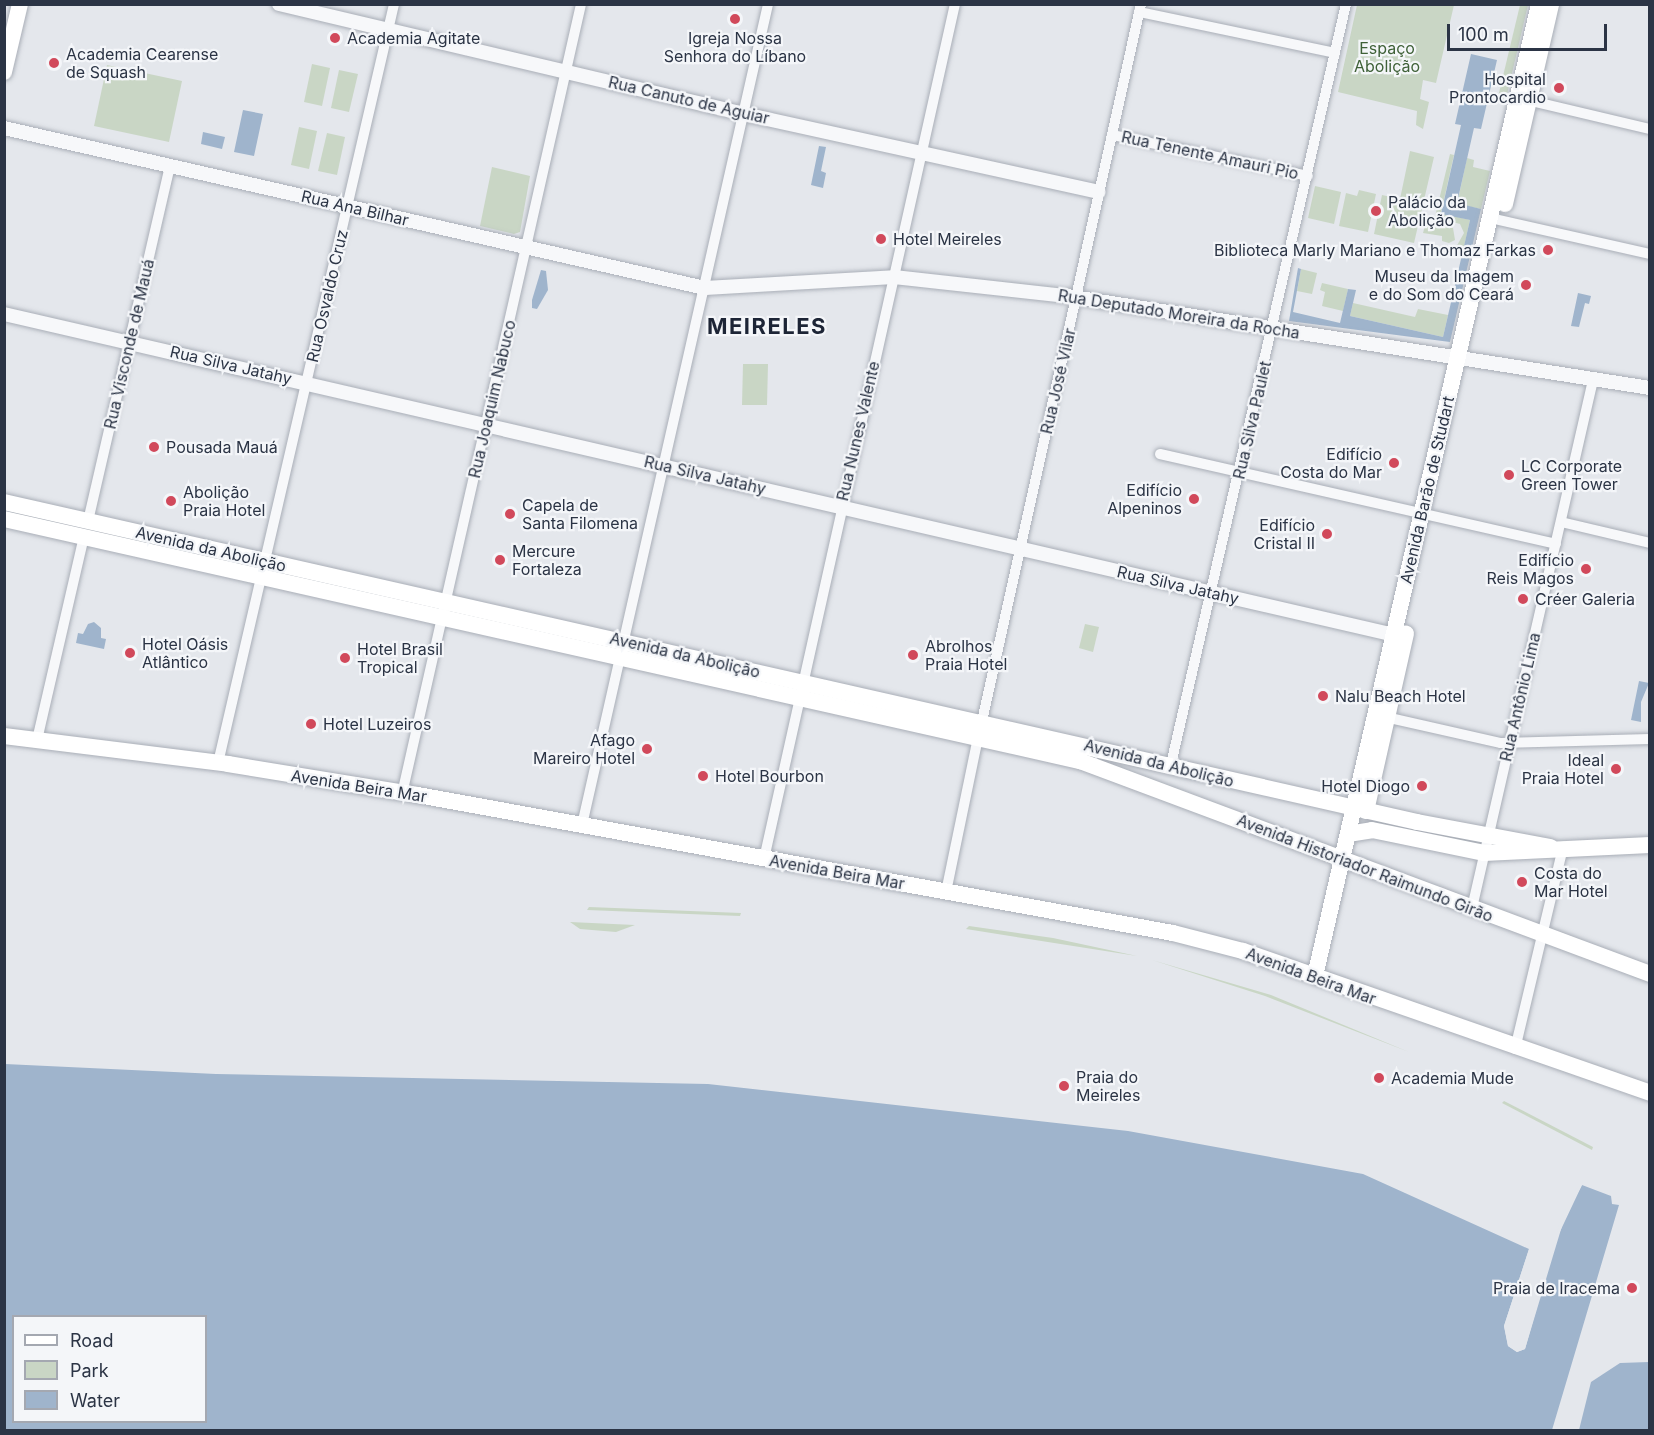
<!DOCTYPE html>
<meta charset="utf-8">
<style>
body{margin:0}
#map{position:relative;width:1654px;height:1435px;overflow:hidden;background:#e4e7ec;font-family:Inter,sans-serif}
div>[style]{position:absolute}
.green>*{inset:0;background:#c9d6c5}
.water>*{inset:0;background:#9fb4cc}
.pier>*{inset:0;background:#e4e7ec}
.roads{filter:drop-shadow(0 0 2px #a9aeb7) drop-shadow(0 0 2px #a9aeb7)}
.minor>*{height:10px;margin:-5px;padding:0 5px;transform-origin:5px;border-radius:5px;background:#f7f8fa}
.tertiary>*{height:14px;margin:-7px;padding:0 7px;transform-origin:7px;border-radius:7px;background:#f7f8fa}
.primary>*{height:16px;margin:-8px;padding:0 8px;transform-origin:8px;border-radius:8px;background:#fff}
.dots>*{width:16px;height:16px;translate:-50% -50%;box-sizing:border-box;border:3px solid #f4f6f9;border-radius:50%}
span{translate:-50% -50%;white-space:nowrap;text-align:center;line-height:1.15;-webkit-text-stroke:4.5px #f4f6f9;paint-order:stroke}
.poi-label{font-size:16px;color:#2b3445}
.left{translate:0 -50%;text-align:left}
.right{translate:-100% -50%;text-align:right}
.park-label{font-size:16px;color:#3f6138}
.street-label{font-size:16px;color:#2b3445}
.district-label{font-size:22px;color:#1d2536;font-weight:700;letter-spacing:1.5px}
.frame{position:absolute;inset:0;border:6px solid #2b3445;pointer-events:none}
.legend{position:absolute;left:12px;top:1315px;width:195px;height:108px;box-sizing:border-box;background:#f4f6f9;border:2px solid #a4a8b1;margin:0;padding:8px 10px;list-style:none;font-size:18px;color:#2b3445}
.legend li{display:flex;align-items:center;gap:12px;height:30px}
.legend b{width:30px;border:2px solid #a4a8b1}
.scale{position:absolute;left:1447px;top:24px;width:160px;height:27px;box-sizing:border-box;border:3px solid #2b3445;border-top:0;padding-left:8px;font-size:18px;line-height:21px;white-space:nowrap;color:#2b3445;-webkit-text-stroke:4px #f4f6f9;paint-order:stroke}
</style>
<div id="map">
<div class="green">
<i style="clip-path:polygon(1357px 5px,1454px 5px,1436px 83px,1423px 80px,1420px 99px,1429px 102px,1423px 129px,1416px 125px,1417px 111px,1338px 92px)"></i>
<i style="clip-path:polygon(1520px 5px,1528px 5px,1505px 103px,1498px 97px)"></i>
<i style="clip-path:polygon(312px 64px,330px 68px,322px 106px,304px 102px)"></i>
<i style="clip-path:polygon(107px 65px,182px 81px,169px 142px,94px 126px)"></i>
<i style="clip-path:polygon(339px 70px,358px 74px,349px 112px,331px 108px)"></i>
<i style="clip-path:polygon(299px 127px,317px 131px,309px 169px,291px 165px)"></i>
<i style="clip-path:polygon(327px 133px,345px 137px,337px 175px,318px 171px)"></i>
<i style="clip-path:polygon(1410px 151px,1434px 157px,1414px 243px,1374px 234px,1382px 195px,1400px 199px)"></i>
<i style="clip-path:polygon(1450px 154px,1454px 155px,1441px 213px,1470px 220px,1463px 251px,1455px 249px,1464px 233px,1460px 224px,1435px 217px)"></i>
<i style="clip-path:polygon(1467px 158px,1474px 160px,1473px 167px,1490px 171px,1481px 209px,1457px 204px)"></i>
<i style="clip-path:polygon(492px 167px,530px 176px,520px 232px,514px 234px,480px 226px)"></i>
<i style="clip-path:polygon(1315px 186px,1341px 192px,1334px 224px,1308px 218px)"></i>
<i style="clip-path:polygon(1359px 190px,1376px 194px,1368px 232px,1339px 226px,1346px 193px,1357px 196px)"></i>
<i style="clip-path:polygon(1426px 222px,1453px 228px,1455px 240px,1449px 243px,1442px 241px,1442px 236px,1423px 233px)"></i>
<i style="clip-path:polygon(1301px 269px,1317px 273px,1312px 294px,1297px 291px)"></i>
<i style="clip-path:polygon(1322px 283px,1348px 289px,1343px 311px,1322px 306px,1325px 292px,1320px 290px)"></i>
<i style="clip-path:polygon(1353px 303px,1415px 317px,1418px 309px,1448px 315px,1443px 337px,1350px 316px)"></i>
<i style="clip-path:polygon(743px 364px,768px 364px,767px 405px,742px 405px)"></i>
<i style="clip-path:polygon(1085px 624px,1099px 627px,1093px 652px,1079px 648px)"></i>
<i style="clip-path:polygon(589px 907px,741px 913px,740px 916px,587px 910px)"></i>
<i style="clip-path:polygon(570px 922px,635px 925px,616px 932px,580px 929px)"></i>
<i style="clip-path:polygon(969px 926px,1053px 938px,1137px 956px,966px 929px)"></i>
<i style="clip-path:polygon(1152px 960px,1271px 995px,1409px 1052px,1265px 996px)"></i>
<i style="clip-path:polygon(1504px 1101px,1593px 1147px,1592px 1150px,1502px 1103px)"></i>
</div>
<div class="water">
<i style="clip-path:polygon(1471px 54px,1497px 60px,1481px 129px,1474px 128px,1457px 203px,1481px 209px,1450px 342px,1289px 321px,1298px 268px,1301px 269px,1293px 312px,1340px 323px,1348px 289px,1356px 290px,1350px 316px,1443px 337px,1470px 220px,1441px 214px,1461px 125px,1455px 124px)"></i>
<i style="clip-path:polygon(243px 110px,263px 114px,254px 156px,234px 152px)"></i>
<i style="clip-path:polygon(203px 132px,225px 137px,222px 149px,201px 144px)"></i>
<i style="clip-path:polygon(819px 146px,826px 147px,821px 171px,826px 173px,823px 188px,811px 185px)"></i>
<i style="clip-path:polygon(541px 270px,546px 271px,548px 290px,537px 309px,532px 308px,532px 300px)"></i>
<i style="clip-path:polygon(1578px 293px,1591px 296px,1589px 304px,1585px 303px,1579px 327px,1571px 326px)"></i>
<i style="clip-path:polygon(94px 622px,101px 628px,101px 638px,106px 639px,104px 649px,76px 643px,78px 633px,83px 634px,88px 624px)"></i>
<i style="clip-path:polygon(1639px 681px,1649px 683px,1641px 702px,1641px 722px,1631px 720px)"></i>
<i style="clip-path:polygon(evenodd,5px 1064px,216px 1074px,708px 1084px,1128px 1131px,1363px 1174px,1529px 1249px,1504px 1326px,1508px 1346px,1517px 1352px,1525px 1349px,1565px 1216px,1582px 1185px,1611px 1196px,1612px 1204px,1619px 1205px,1552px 1430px,5px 1430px,5px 1064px,14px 1316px,206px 1316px,206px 1422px,14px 1422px,14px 1316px)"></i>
<i style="clip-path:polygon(1649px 1362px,1649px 1430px,1579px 1430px,1591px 1382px,1620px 1363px)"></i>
</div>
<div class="pier">
<i style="clip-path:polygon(1579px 1184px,1582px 1185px,1556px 1240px,1525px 1349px,1517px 1352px,1508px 1346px,1504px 1326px,1529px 1249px,1532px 1247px,1507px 1327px,1511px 1344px,1518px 1349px,1523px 1347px,1562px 1215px)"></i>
</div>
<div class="roads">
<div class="minor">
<i style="left:1139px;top:12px;width:200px;rotate:11.8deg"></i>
<i style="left:1523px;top:99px;width:130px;rotate:13.3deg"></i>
<i style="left:1112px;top:135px;width:200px;rotate:11.8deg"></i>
<i style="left:1490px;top:218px;width:164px;rotate:12.7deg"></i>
<i style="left:1160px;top:454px;width:406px;rotate:12.8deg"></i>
<i style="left:88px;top:521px;width:363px;rotate:-77deg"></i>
<i style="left:1561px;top:522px;width:91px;rotate:13.3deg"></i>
<i style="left:1381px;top:716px;width:123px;rotate:12.7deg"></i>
<i style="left:1501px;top:743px;width:149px;rotate:-1.5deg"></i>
<i style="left:982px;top:721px;width:734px;rotate:-77.5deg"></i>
<i style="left:37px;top:740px;width:208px;rotate:-77deg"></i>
<i style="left:218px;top:763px;width:779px;rotate:-76.94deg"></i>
<i style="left:1171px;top:764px;width:780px;rotate:-77.03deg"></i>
<i style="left:402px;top:794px;width:810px;rotate:-77.23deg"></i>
<i style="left:582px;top:825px;width:842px;rotate:-77.23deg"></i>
<i style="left:764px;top:859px;width:876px;rotate:-77.41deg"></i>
<i style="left:946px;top:892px;width:157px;rotate:-78.3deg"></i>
<i style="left:1472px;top:908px;width:542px;rotate:-77.09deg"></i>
<i style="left:1515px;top:1049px;width:208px;rotate:-76.6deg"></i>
</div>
<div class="tertiary">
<i style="left:279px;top:4px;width:478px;rotate:13.3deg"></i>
<i style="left:744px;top:114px;width:363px;rotate:12.4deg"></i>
<i style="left:4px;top:128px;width:719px;rotate:12.86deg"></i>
<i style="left:705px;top:288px;width:189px;rotate:-3.3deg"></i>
<i style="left:894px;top:277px;width:174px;rotate:6.3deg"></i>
<i style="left:1067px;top:296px;width:590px;rotate:8.97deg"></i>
<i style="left:4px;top:314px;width:1436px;rotate:13deg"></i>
</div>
<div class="primary">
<i style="left:4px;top:72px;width:70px;rotate:-76.8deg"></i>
<i style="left:1505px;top:204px;width:205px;rotate:-77deg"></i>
<i style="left:4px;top:502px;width:1449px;rotate:12.76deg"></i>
<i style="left:1417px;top:822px;width:136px;rotate:10.6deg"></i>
<i style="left:4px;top:519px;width:1103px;rotate:12.68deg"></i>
<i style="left:1080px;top:761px;width:608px;rotate:20.49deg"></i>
<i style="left:4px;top:736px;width:226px;rotate:7.1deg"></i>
<i style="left:228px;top:764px;width:193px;rotate:9.3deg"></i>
<i style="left:418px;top:795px;width:768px;rotate:10.36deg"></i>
<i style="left:1173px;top:933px;width:72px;rotate:14.4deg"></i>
<i style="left:1243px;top:951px;width:431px;rotate:19.2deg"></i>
<i style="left:1366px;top:811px;width:182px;rotate:-77.3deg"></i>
<i style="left:1348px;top:834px;width:24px;rotate:-9deg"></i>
<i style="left:1372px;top:830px;width:114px;rotate:11.6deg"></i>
<i style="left:1484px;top:853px;width:166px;rotate:-2.8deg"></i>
<i style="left:1315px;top:976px;width:997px;rotate:-77.02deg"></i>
</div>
</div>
<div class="dots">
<i style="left:735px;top:19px;background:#d1495b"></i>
<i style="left:335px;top:38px;background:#d1495b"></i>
<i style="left:54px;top:63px;background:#d1495b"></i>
<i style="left:1559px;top:88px;background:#d1495b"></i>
<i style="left:1376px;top:211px;background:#d1495b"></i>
<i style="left:881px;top:239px;background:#d1495b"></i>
<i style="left:1548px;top:250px;background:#d1495b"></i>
<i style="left:1526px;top:285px;background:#d1495b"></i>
<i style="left:154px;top:447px;background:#d1495b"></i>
<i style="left:1394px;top:463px;background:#d1495b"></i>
<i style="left:1509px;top:475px;background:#d1495b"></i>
<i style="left:1194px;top:499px;background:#d1495b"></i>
<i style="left:171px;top:501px;background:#d1495b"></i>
<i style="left:510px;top:514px;background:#d1495b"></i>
<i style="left:1327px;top:534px;background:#d1495b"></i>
<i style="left:500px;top:560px;background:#d1495b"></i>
<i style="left:1586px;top:569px;background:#d1495b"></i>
<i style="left:1523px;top:599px;background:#d1495b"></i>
<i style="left:130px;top:653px;background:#d1495b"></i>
<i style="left:913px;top:655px;background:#d1495b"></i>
<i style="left:345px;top:658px;background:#d1495b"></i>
<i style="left:1323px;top:696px;background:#d1495b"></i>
<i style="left:311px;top:724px;background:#d1495b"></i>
<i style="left:647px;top:749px;background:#d1495b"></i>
<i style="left:1616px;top:769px;background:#d1495b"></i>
<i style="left:703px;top:776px;background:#d1495b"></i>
<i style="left:1422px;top:786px;background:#d1495b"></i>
<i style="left:1522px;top:882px;background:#d1495b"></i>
<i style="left:1379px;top:1078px;background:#d1495b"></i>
<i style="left:1064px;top:1086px;background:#d1495b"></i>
<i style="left:1632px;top:1288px;background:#d1495b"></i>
</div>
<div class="poi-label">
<span class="left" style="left:347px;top:38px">Academia Agitate</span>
<span style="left:735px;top:47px">Igreja Nossa<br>Senhora do Líbano</span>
<span class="left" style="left:66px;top:63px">Academia Cearense<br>de Squash</span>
<span class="right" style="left:1546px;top:88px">Hospital<br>Prontocardio</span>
<span class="left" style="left:1388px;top:211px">Palácio da<br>Abolição</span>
<span class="left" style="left:893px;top:239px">Hotel Meireles</span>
<span class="right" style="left:1536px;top:250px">Biblioteca Marly Mariano e Thomaz Farkas</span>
<span class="right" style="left:1514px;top:285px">Museu da Imagem<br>e do Som do Ceará</span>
<span class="left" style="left:166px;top:447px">Pousada Mauá</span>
<span class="right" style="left:1382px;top:463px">Edifício<br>Costa do Mar</span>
<span class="left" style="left:1521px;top:475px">LC Corporate<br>Green Tower</span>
<span class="right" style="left:1182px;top:499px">Edifício<br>Alpeninos</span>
<span class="left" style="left:183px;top:501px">Abolição<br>Praia Hotel</span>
<span class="left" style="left:522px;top:514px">Capela de<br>Santa Filomena</span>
<span class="right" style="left:1315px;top:534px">Edifício<br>Cristal II</span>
<span class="left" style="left:512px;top:560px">Mercure<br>Fortaleza</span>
<span class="right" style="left:1574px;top:569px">Edifício<br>Reis Magos</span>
<span class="left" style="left:1535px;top:599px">Créer Galeria</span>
<span class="left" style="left:142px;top:653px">Hotel Oásis<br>Atlântico</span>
<span class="left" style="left:925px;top:655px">Abrolhos<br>Praia Hotel</span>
<span class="left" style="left:357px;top:658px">Hotel Brasil<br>Tropical</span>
<span class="left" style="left:1335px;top:696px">Nalu Beach Hotel</span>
<span class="left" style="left:323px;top:724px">Hotel Luzeiros</span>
<span class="right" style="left:635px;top:749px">Afago<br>Mareiro Hotel</span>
<span class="right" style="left:1604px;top:769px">Ideal<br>Praia Hotel</span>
<span class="left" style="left:715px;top:776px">Hotel Bourbon</span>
<span class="right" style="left:1410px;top:786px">Hotel Diogo</span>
<span class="left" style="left:1534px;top:882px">Costa do<br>Mar Hotel</span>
<span class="left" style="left:1076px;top:1086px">Praia do<br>Meireles</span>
<span class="left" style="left:1391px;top:1078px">Academia Mude</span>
<span class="right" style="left:1620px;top:1288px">Praia de Iracema</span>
</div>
<div class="park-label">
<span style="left:1387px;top:57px">Espaço<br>Abolição</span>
</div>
<div class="street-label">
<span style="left:689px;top:100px;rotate:13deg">Rua Canuto de Aguiar</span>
<span style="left:1210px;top:155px;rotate:12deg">Rua Tenente Amauri Pio</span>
<span style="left:355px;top:208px;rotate:13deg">Rua Ana Bilhar</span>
<span style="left:327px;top:296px;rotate:-77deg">Rua Osvaldo Cruz</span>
<span style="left:1179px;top:314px;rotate:9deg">Rua Deputado Moreira da Rocha</span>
<span style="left:129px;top:344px;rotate:-77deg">Rua Visconde de Mauá</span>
<span style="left:231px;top:365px;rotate:13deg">Rua Silva Jatahy</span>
<span style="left:1058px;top:381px;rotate:-77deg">Rua José Vilar</span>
<span style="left:492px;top:399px;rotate:-77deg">Rua Joaquim Nabuco</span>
<span style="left:1252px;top:420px;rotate:-77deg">Rua Silva Paulet</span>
<span style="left:858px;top:431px;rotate:-77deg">Rua Nunes Valente</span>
<span style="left:705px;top:475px;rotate:13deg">Rua Silva Jatahy</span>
<span style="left:1427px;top:490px;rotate:-77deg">Avenida Barão de Studart</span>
<span style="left:211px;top:549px;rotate:13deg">Avenida da Abolição</span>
<span style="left:1178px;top:585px;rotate:13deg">Rua Silva Jatahy</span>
<span style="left:685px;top:655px;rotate:13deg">Avenida da Abolição</span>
<span style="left:1520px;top:697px;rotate:-77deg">Rua Antônio Lima</span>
<span style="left:1159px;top:763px;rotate:14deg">Avenida da Abolição</span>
<span style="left:359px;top:786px;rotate:9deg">Avenida Beira Mar</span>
<span style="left:1365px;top:868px;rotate:21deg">Avenida Historiador Raimundo Girão</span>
<span style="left:837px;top:872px;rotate:10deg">Avenida Beira Mar</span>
<span style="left:1311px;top:976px;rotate:20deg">Avenida Beira Mar</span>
</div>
<div class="district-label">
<span style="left:767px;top:327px">MEIRELES</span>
</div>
<div class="frame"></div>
<ul class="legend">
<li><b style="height:8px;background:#fff"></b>Road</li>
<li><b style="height:16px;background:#c9d6c5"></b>Park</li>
<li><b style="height:16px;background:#9fb4cc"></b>Water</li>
</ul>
<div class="scale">100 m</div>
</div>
